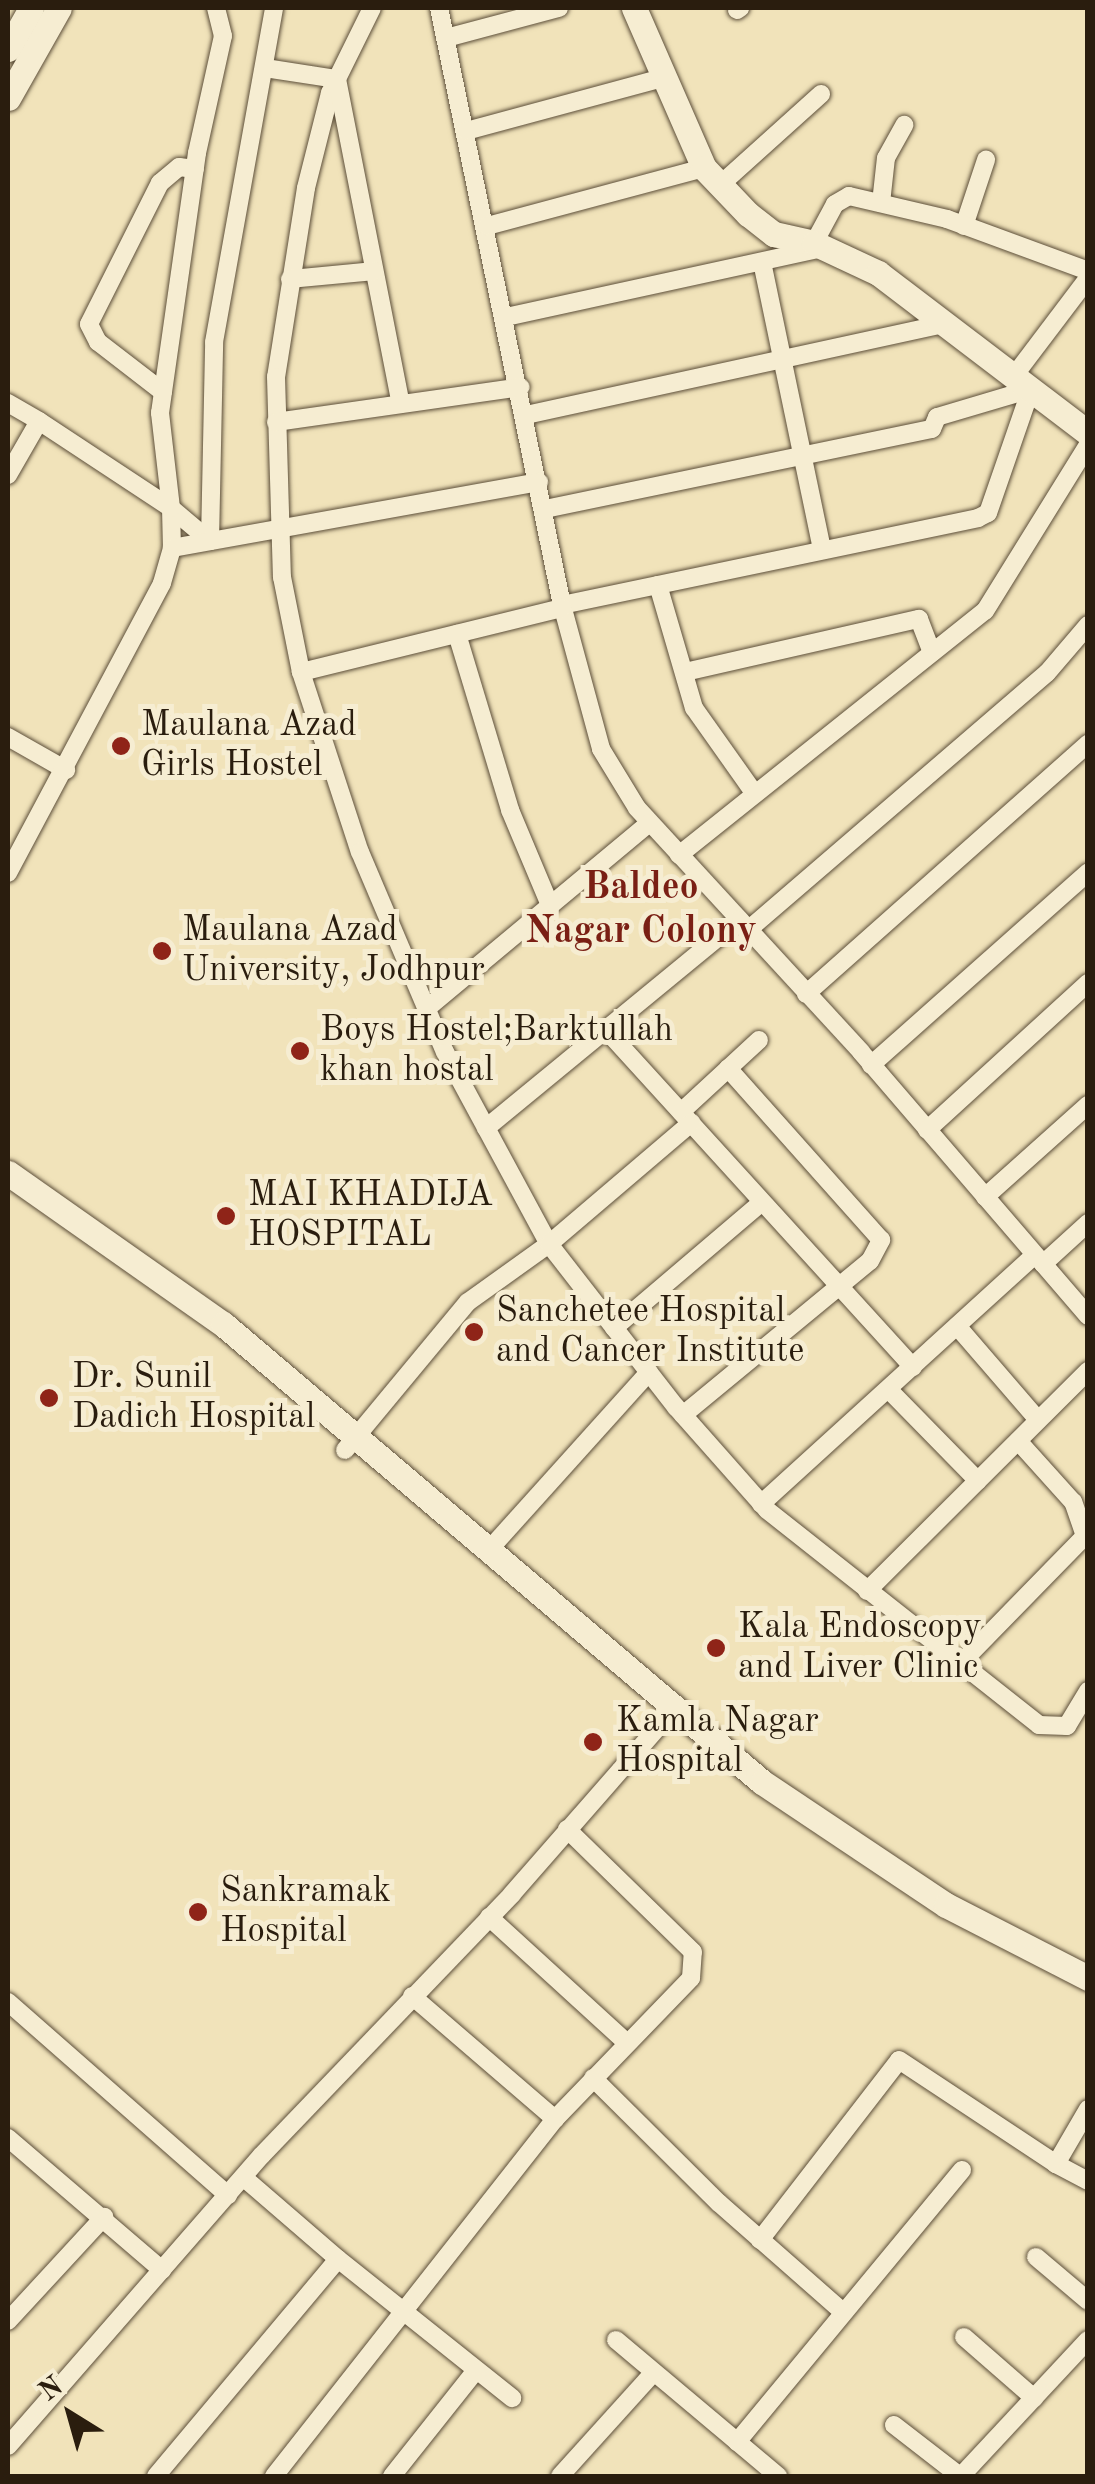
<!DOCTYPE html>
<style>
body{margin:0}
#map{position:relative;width:1095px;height:2484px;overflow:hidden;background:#f1e3ba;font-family:"Old Standard TT",serif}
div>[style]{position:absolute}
.roads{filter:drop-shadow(0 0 2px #5c4e39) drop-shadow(0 0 2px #5c4e39)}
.street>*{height:18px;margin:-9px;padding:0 9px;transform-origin:9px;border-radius:9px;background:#f6edd2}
.secondary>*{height:25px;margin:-12.5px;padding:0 12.5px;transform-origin:12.5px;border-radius:12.5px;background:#f6edd2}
.dots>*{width:28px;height:28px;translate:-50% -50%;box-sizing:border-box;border:5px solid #f6edd2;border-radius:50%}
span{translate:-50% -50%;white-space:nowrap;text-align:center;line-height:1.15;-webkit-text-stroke:10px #f6edd2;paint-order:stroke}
.poi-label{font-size:35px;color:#2a1d0e}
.left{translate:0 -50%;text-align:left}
.neighbourhood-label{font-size:38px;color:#7a1f14;font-weight:700}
.frame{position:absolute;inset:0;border:10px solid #2a1d0e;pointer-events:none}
.north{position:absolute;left:20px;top:2364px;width:100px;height:100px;-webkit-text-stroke:8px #f6edd2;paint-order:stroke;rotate:323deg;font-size:28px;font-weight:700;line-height:40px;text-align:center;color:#2a1d0e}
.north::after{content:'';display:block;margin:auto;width:35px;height:45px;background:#2a1d0e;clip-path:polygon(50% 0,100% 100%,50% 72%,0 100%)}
</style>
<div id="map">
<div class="roads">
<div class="street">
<i style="left:372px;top:8px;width:95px;rotate:116.3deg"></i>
<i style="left:330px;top:93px;width:98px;rotate:104.2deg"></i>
<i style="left:306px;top:188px;width:191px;rotate:99deg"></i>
<i style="left:276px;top:377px;width:200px;rotate:88.3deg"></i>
<i style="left:282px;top:577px;width:97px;rotate:78.7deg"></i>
<i style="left:301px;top:672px;width:189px;rotate:71.9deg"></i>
<i style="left:360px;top:852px;width:217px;rotate:67deg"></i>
<i style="left:445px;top:1052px;width:218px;rotate:61.6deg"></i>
<i style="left:549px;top:1244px;width:207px;rotate:52.1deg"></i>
<i style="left:676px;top:1407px;width:137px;rotate:48.5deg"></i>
<i style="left:767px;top:1510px;width:347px;rotate:38.3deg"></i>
<i style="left:1039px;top:1725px;width:28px;rotate:2deg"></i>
<i style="left:1067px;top:1726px;width:41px;rotate:-59deg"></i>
<i style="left:439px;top:8px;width:610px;rotate:78.36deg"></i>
<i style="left:562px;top:605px;width:149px;rotate:74.8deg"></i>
<i style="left:601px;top:749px;width:69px;rotate:58.6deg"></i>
<i style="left:637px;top:808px;width:331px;rotate:47.4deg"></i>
<i style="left:861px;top:1052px;width:348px;rotate:49.3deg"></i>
<i style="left:737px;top:10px;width:4px;rotate:-34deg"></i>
<i style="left:446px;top:38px;width:117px;rotate:-14.9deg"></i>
<i style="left:265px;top:68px;width:73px;rotate:8.7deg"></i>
<i style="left:337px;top:79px;width:331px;rotate:78.9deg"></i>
<i style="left:466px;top:131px;width:204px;rotate:-15.1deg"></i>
<i style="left:720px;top:185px;width:136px;rotate:-42deg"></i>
<i style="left:881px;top:203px;width:45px;rotate:-83.7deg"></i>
<i style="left:886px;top:158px;width:38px;rotate:-61deg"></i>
<i style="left:487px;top:226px;width:225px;rotate:-15deg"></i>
<i style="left:964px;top:226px;width:70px;rotate:-71.6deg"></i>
<i style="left:814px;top:243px;width:44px;rotate:-61.7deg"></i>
<i style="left:835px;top:204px;width:16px;rotate:-30deg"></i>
<i style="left:849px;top:196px;width:101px;rotate:13.2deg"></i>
<i style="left:947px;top:219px;width:150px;rotate:20.2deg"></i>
<i style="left:762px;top:262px;width:293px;rotate:78.2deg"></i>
<i style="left:290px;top:279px;width:84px;rotate:-5.4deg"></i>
<i style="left:506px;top:317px;width:324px;rotate:-12.3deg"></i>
<i style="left:1014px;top:376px;width:123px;rotate:-52.9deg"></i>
<i style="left:163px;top:392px;width:82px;rotate:-142.4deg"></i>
<i style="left:98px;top:342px;width:20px;rotate:-117deg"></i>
<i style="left:89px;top:324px;width:158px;rotate:-63.3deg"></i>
<i style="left:160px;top:183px;width:25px;rotate:-40deg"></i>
<i style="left:179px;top:167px;width:16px;rotate:7deg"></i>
<i style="left:8px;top:403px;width:36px;rotate:30deg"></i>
<i style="left:526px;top:415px;width:431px;rotate:-12.3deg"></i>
<i style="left:276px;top:422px;width:247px;rotate:-8.1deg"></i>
<i style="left:8px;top:475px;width:62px;rotate:-60.1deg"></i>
<i style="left:39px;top:421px;width:158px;rotate:33.4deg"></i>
<i style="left:171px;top:508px;width:40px;rotate:88.6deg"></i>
<i style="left:545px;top:509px;width:395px;rotate:-11.7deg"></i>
<i style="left:932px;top:429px;width:13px;rotate:-67deg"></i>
<i style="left:937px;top:417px;width:98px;rotate:-16.6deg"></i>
<i style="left:210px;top:541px;width:51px;rotate:-139.8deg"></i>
<i style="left:171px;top:508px;width:96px;rotate:-96.6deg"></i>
<i style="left:160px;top:413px;width:263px;rotate:-81.9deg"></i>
<i style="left:197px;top:153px;width:120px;rotate:-77.5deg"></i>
<i style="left:223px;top:36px;width:29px;rotate:-104deg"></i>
<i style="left:210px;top:541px;width:199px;rotate:-88.8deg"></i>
<i style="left:214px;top:342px;width:339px;rotate:-79.8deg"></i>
<i style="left:658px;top:585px;width:128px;rotate:73.7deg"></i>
<i style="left:694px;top:708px;width:105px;rotate:54.7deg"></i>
<i style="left:562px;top:605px;width:425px;rotate:-11.8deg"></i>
<i style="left:978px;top:518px;width:11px;rotate:-27deg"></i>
<i style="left:988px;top:513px;width:131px;rotate:-70.9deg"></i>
<i style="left:457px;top:634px;width:184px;rotate:73.2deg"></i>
<i style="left:510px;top:810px;width:103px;rotate:67.2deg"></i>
<i style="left:301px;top:672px;width:269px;rotate:-13.8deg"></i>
<i style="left:685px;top:672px;width:240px;rotate:-12.8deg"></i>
<i style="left:919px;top:619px;width:36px;rotate:69deg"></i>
<i style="left:8px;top:737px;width:67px;rotate:29.6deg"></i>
<i style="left:679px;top:855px;width:391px;rotate:-38.6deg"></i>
<i style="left:985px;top:611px;width:195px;rotate:-58.2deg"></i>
<i style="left:8px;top:873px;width:328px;rotate:-62deg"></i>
<i style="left:162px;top:583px;width:36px;rotate:-74deg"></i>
<i style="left:172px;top:548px;width:373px;rotate:-10.2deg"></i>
<i style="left:748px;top:930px;width:394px;rotate:-40.7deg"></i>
<i style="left:1047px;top:673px;width:63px;rotate:-49.5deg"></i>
<i style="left:806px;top:994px;width:377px;rotate:-41.6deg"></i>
<i style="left:426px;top:1009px;width:290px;rotate:-39.8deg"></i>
<i style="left:608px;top:1032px;width:453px;rotate:47.7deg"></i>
<i style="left:871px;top:1065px;width:290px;rotate:-41.6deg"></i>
<i style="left:681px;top:1112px;width:106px;rotate:-42.7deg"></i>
<i style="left:486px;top:1128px;width:328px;rotate:-39.4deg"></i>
<i style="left:927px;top:1130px;width:218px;rotate:-42.4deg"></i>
<i style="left:985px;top:1197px;width:138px;rotate:-41.8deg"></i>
<i style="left:1043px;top:1264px;width:61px;rotate:-42.3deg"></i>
<i style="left:957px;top:1326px;width:124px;rotate:49.2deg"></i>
<i style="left:614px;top:1328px;width:194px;rotate:-40.4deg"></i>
<i style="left:889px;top:1390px;width:127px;rotate:45.6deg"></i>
<i style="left:683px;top:1415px;width:242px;rotate:-39.5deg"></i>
<i style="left:870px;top:1261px;width:24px;rotate:-62deg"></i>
<i style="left:881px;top:1240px;width:230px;rotate:-131.7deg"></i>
<i style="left:345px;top:1450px;width:192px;rotate:-50.3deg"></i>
<i style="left:468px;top:1302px;width:100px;rotate:-35.6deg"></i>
<i style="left:549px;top:1244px;width:187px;rotate:-40.4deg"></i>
<i style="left:761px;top:1504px;width:370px;rotate:-42.3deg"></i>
<i style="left:487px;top:1552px;width:242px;rotate:-48deg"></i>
<i style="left:867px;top:1591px;width:312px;rotate:-44.9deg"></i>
<i style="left:959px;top:1665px;width:180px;rotate:-45.7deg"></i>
<i style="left:1085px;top:1536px;width:36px;rotate:-109deg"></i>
<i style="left:1073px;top:1502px;width:82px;rotate:-132deg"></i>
<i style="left:489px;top:1917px;width:185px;rotate:42.4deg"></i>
<i style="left:412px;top:1996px;width:189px;rotate:40.7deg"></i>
<i style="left:8px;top:2002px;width:293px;rotate:41.3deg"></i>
<i style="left:593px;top:2078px;width:177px;rotate:44.8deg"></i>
<i style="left:719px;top:2203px;width:165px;rotate:41.3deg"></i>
<i style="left:1088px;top:2109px;width:64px;rotate:120.2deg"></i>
<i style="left:1056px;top:2164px;width:36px;rotate:28deg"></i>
<i style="left:8px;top:2138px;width:203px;rotate:40.6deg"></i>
<i style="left:760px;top:2240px;width:227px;rotate:-52.3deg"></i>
<i style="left:899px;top:2060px;width:188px;rotate:33.5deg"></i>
<i style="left:1036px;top:2257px;width:68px;rotate:40.2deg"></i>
<i style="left:338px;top:2259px;width:223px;rotate:38.6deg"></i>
<i style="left:8px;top:2321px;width:142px;rotate:-47.3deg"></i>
<i style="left:964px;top:2337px;width:93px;rotate:41.1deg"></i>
<i style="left:616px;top:2340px;width:212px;rotate:40deg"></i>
<i style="left:894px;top:2425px;width:83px;rotate:37.7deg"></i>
<i style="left:737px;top:2442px;width:353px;rotate:-50.4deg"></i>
<i style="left:8px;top:2446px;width:386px;rotate:-48.9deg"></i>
<i style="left:262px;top:2155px;width:361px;rotate:-46.2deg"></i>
<i style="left:512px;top:1894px;width:235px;rotate:-48.8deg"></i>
<i style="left:156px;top:2476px;width:283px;rotate:-50deg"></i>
<i style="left:338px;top:2259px;width:124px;rotate:-139.2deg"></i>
<i style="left:274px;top:2476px;width:454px;rotate:-51.8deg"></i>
<i style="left:555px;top:2119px;width:196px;rotate:-46deg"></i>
<i style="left:691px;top:1978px;width:26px;rotate:-86deg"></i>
<i style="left:693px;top:1952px;width:176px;rotate:-135.7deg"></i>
<i style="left:392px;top:2476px;width:132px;rotate:-51.5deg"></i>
<i style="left:560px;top:2476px;width:139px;rotate:-47.9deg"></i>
<i style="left:961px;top:2476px;width:186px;rotate:-47deg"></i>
</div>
<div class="secondary">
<i style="left:634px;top:8px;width:175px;rotate:66.4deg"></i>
<i style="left:704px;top:168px;width:64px;rotate:46.3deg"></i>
<i style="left:748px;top:214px;width:33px;rotate:38deg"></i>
<i style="left:774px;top:234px;width:41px;rotate:12.7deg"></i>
<i style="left:814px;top:243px;width:71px;rotate:25.1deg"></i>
<i style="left:878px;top:273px;width:264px;rotate:37.3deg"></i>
<i style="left:8px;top:49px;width:47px;rotate:-60.7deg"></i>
<i style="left:8px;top:98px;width:103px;rotate:-60.5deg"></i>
<i style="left:8px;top:1173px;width:263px;rotate:35.1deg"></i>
<i style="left:223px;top:1324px;width:707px;rotate:40.36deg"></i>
<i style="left:762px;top:1782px;width:221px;rotate:33.8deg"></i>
<i style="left:946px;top:1905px;width:160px;rotate:27.2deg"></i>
</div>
</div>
<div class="dots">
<i style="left:121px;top:746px;background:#8f2418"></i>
<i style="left:162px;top:951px;background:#8f2418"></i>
<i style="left:300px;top:1051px;background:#8f2418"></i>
<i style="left:226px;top:1216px;background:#8f2418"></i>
<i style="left:474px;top:1332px;background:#8f2418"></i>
<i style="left:49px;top:1398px;background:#8f2418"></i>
<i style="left:716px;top:1648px;background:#8f2418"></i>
<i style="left:593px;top:1742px;background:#8f2418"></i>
<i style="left:198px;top:1912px;background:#8f2418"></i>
</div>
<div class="poi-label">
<span class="left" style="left:141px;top:746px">Maulana Azad<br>Girls Hostel</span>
<span class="left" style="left:182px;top:951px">Maulana Azad<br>University, Jodhpur</span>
<span class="left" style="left:320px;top:1051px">Boys Hostel;Barktullah<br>khan hostal</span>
<span class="left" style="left:248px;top:1216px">MAI KHADIJA<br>HOSPITAL</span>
<span class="left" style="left:496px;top:1332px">Sanchetee Hospital<br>and Cancer Institute</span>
<span class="left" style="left:72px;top:1398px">Dr. Sunil<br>Dadich Hospital</span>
<span class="left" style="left:738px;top:1648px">Kala Endoscopy<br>and Liver Clinic</span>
<span class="left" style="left:616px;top:1742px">Kamla Nagar<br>Hospital</span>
<span class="left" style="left:220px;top:1912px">Sankramak<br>Hospital</span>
</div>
<div class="neighbourhood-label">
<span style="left:641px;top:911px">Baldeo<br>Nagar Colony</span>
</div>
<div class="frame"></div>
<div class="north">N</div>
</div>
